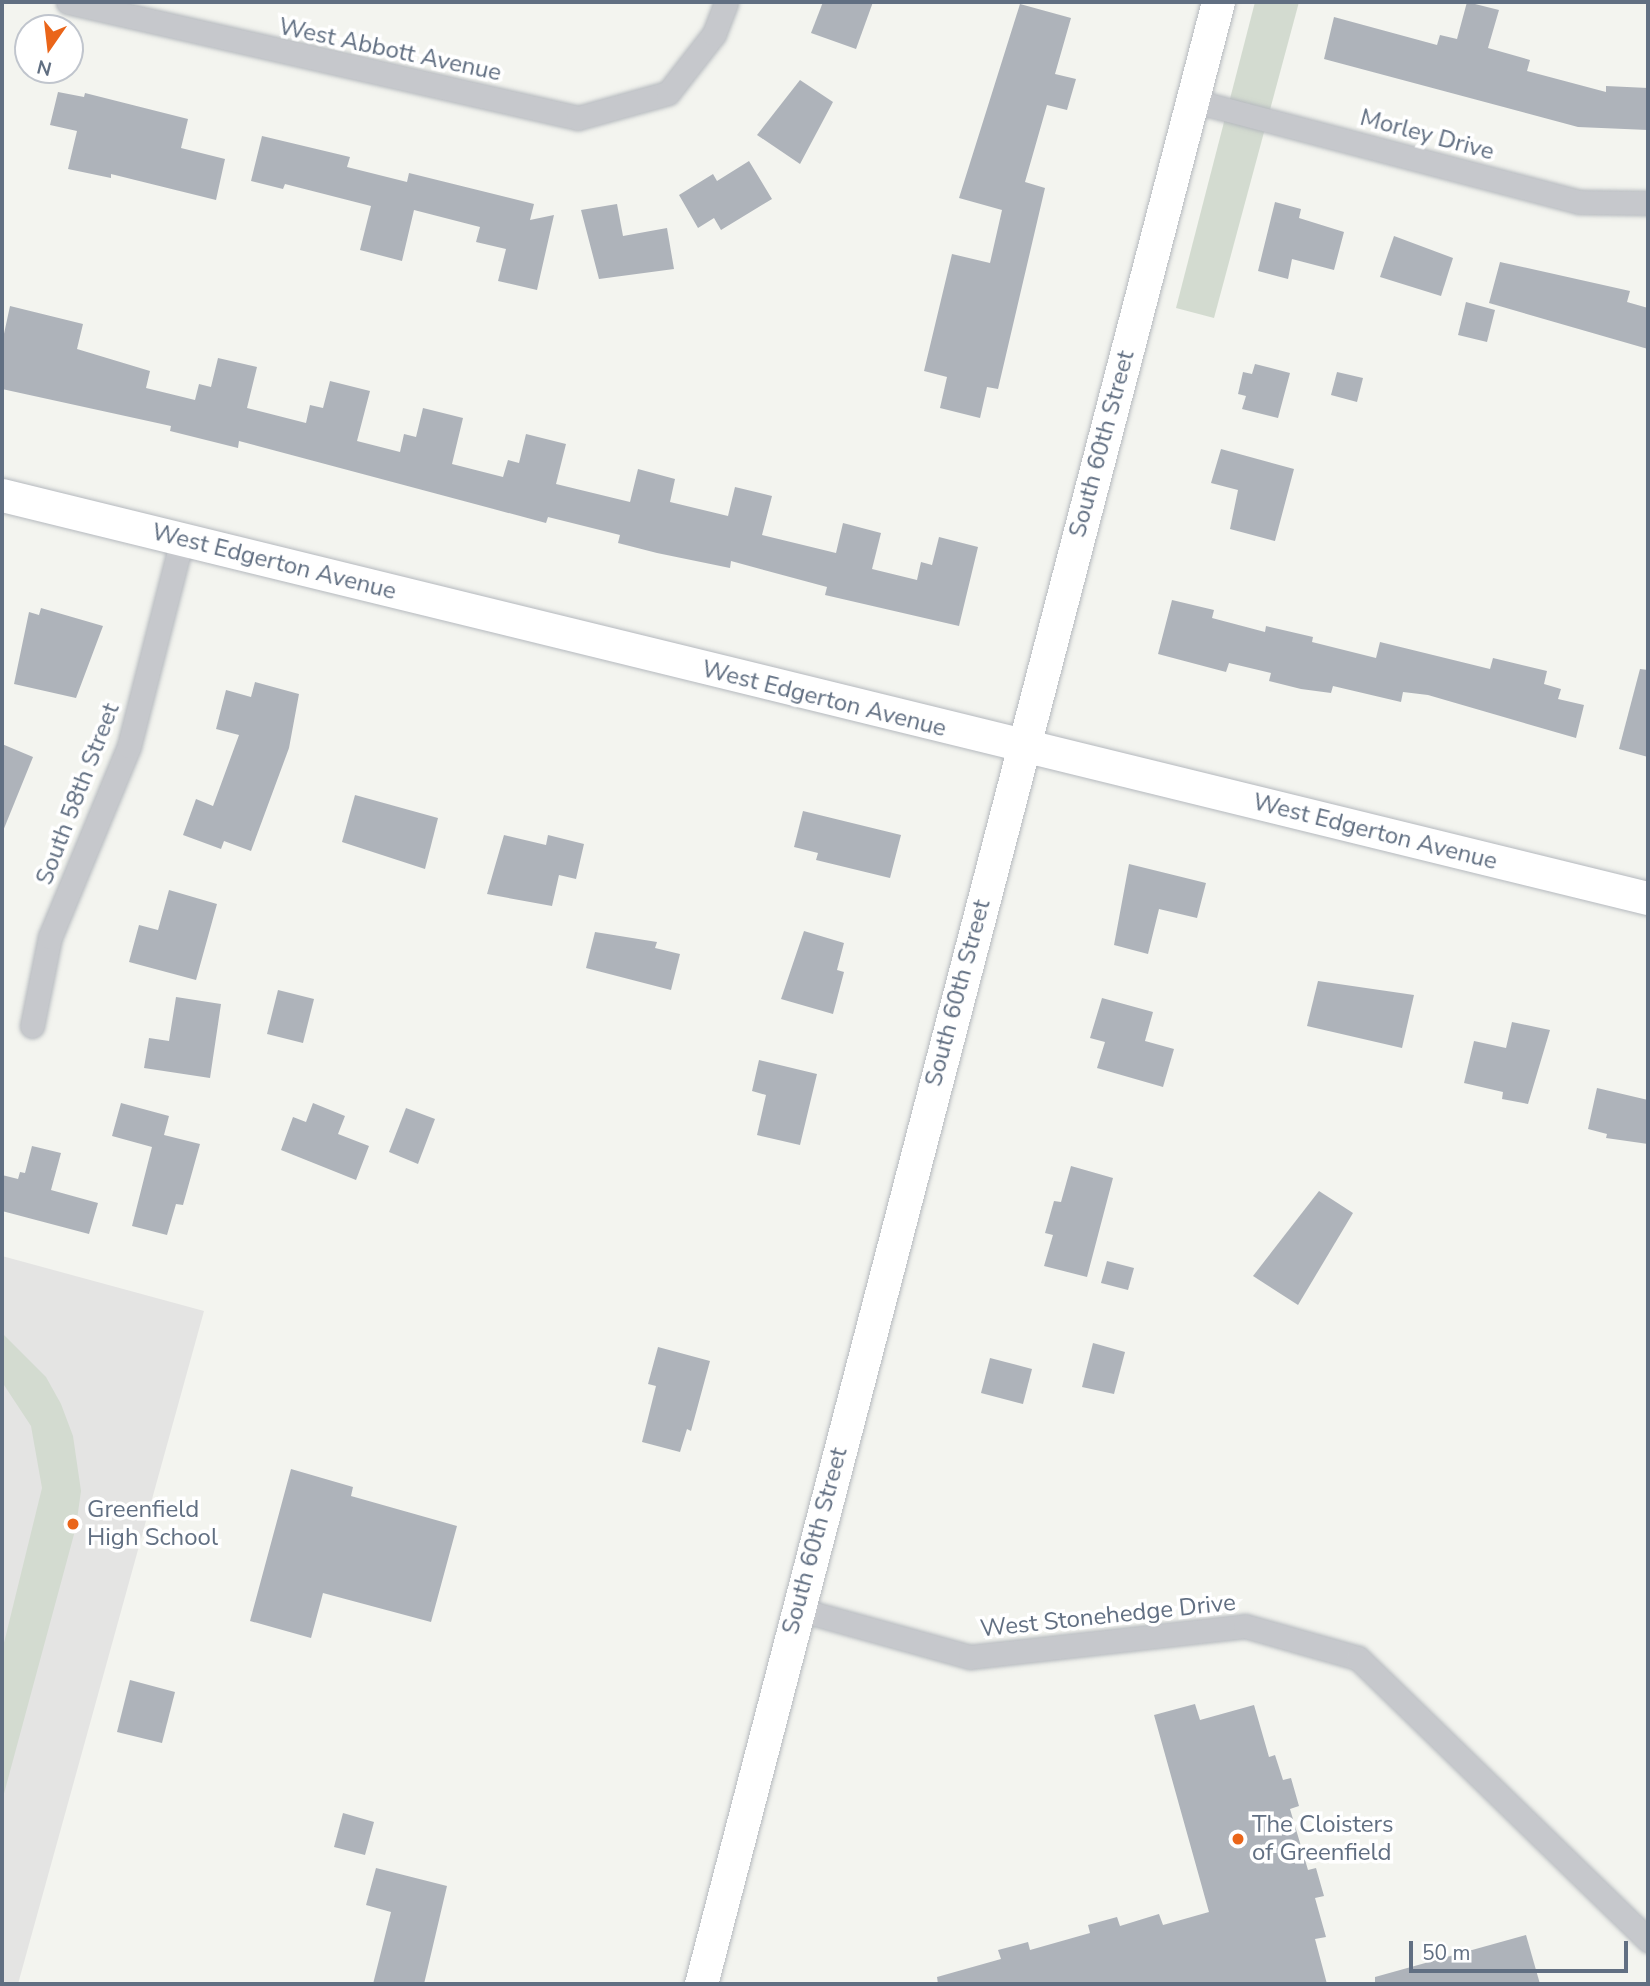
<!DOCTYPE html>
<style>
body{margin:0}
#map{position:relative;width:1650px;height:1986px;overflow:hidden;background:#f3f4ef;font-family:"Nunito Sans",sans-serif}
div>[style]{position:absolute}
.built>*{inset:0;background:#e4e4e3}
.green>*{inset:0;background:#d3dbd0}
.building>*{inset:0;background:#aeb3ba}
.roads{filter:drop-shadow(0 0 2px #b5b9be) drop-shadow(0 0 2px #b5b9be)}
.street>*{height:23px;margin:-11.5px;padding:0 11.5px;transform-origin:11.5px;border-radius:11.5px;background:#c6c8cc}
.secondary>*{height:33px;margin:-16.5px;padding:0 16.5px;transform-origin:16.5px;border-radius:16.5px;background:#fff}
.dots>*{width:19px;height:19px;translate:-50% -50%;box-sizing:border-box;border:4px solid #fff;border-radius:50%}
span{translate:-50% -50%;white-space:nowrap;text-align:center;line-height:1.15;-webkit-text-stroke:7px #fff;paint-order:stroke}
.street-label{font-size:24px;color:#616f82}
.poi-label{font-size:24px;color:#616f82}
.left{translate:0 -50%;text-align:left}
.frame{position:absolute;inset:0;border:4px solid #616f82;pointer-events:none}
.north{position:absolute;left:14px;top:14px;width:70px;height:70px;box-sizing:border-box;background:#fff;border:2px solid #c0c5cd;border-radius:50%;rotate:194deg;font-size:19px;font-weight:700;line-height:28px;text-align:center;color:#616f82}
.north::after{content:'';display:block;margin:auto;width:24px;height:32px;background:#ea6519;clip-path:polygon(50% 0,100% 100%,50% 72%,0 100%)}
.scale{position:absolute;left:1409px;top:1941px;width:219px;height:32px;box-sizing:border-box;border:4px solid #616f82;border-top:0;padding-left:9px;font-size:21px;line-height:24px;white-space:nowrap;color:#616f82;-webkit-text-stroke:5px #fff;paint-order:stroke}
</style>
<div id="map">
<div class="built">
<i style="clip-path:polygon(2px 1256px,204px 1311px,18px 1984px,2px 1984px)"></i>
</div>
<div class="green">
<i style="clip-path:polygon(1255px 2px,1299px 2px,1214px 318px,1176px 308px)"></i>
<i style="clip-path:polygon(2px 1333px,46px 1377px,61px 1404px,73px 1436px,81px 1491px,76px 1527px,2px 1801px,2px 1651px,42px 1488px,31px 1426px,2px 1382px)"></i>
</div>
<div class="building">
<i style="clip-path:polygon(823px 2px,873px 2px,856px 49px,811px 33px)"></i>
<i style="clip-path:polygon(1467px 2px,1499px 10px,1488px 48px,1530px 60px,1527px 71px,1606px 92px,1606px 86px,1648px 88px,1648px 130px,1578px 127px,1324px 59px,1334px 17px,1437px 45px,1440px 35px,1457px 39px)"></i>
<i style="clip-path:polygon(1020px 4px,1071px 18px,1055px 74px,1076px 79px,1067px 110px,1047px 105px,1025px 182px,1045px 188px,998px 389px,987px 387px,980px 418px,940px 408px,947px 377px,924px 371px,952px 254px,990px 263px,1002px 210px,959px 198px)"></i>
<i style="clip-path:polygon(800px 80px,833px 102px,800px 164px,757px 135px)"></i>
<i style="clip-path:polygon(58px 92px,84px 97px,85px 93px,188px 119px,181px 148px,225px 159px,216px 200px,111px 174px,111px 178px,68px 169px,77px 131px,50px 125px)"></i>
<i style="clip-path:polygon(262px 136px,350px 157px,347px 167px,407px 182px,409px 173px,534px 204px,530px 220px,554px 215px,537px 290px,498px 281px,506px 249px,476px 242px,480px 227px,414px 210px,402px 261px,360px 250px,371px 206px,285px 184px,283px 189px,251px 181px)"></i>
<i style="clip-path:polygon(749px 161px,772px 199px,721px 230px,714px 218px,698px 228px,679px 195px,713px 174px,717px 181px)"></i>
<i style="clip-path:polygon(1275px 202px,1301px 209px,1299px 218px,1344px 232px,1334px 270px,1292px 259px,1288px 279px,1258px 271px)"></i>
<i style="clip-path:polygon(617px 204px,623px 236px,667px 228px,674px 269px,599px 279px,581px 210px)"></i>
<i style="clip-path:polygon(1394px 236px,1453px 258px,1441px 296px,1380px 277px)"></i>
<i style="clip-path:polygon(1500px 262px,1630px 291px,1627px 302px,1648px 308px,1648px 349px,1489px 303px)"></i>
<i style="clip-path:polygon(1466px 302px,1495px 310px,1487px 342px,1458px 335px)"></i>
<i style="clip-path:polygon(10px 306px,83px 324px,77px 349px,150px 371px,146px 388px,195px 400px,199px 384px,211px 387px,218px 358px,257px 367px,247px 408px,306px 423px,310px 405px,323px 408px,330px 381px,370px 391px,357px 441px,400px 452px,404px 434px,416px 437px,423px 408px,463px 418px,452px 464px,503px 477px,508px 460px,519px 463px,526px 434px,566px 444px,556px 484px,630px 502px,638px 469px,675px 479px,670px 502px,728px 516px,735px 487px,772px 496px,762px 535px,836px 553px,843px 523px,881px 533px,872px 569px,917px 580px,921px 562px,932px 565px,939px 537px,978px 547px,959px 626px,825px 595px,827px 587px,731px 561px,730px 568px,657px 553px,618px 543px,620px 535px,548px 517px,546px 523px,239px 441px,238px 448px,170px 431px,171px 426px,2px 389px,2px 343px)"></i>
<i style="clip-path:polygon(1255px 364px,1290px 373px,1278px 418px,1242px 409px,1246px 396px,1238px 394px,1243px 372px,1252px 374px)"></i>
<i style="clip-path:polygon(1337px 372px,1363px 378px,1357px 402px,1331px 395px)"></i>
<i style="clip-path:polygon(1221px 449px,1294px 469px,1275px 541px,1230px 529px,1238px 490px,1211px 483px)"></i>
<i style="clip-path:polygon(1172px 600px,1214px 610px,1212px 618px,1265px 632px,1266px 626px,1313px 637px,1312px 642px,1376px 658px,1380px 642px,1490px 669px,1493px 658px,1547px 671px,1544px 684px,1561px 689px,1558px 699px,1584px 705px,1576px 738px,1428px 695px,1403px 692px,1401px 702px,1333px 686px,1331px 693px,1301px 689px,1269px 681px,1271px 673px,1229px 663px,1226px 672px,1158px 654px)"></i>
<i style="clip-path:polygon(41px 608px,103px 626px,76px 698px,14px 684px,29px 612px,39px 615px)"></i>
<i style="clip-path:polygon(1640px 669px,1648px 670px,1648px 757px,1619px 749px)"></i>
<i style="clip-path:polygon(255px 682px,299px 694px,289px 748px,251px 851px,224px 841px,221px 849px,183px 835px,196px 799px,213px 806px,239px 735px,216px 729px,226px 690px,251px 697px)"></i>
<i style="clip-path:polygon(2px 744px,33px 757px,3px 831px,2px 831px)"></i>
<i style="clip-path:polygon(355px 795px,438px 818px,425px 869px,342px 842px)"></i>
<i style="clip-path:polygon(803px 811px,901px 835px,890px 878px,816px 860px,818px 853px,794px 847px)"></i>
<i style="clip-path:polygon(504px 835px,546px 845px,548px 835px,584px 844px,576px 879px,559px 875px,552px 906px,487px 894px)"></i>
<i style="clip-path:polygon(1129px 864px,1206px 883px,1197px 918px,1159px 909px,1148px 954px,1114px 945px)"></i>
<i style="clip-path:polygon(169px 890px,217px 904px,196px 980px,129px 962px,139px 925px,158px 930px)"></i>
<i style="clip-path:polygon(804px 931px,844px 943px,837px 970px,844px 972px,833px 1014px,781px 999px)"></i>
<i style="clip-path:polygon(595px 932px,657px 942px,655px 948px,680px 954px,671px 990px,586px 968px)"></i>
<i style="clip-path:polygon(1318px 981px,1414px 995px,1402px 1048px,1307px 1026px)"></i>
<i style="clip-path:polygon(278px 990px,314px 999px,303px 1043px,267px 1034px)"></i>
<i style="clip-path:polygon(176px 997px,221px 1004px,210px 1078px,144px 1068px,149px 1038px,169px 1041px)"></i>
<i style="clip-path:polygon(1102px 998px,1153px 1012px,1145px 1041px,1174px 1049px,1163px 1087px,1097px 1068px,1105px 1042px,1090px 1038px)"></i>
<i style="clip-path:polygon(1512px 1022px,1550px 1030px,1528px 1104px,1502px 1099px,1503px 1092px,1464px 1083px,1474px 1041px,1506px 1048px)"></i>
<i style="clip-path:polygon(759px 1060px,817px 1074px,800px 1145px,757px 1135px,766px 1095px,752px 1091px)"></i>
<i style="clip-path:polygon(1597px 1088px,1648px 1100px,1648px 1144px,1606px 1138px,1607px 1134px,1588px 1129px)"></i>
<i style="clip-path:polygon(121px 1103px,169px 1116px,164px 1135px,200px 1144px,183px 1205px,176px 1204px,167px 1235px,132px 1226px,152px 1147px,112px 1136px)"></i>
<i style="clip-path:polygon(313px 1103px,345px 1116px,338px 1134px,369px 1146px,356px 1180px,281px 1150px,293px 1117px,306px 1122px)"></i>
<i style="clip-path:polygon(406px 1108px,435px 1119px,418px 1164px,389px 1152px)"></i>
<i style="clip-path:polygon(32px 1146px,61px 1153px,51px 1190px,98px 1203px,89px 1234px,2px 1211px,2px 1175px,18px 1179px,20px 1172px,25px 1173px)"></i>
<i style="clip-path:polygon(1071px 1166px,1113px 1178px,1087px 1277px,1044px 1266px,1053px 1235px,1045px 1233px,1054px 1201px,1061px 1202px)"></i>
<i style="clip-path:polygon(1319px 1191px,1353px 1213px,1298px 1305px,1253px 1276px)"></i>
<i style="clip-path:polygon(1107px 1261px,1134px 1268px,1128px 1290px,1101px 1283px)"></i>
<i style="clip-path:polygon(1093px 1343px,1125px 1352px,1114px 1394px,1082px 1387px)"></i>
<i style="clip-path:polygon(658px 1347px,710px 1361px,691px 1431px,687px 1429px,680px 1452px,642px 1442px,656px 1386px,648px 1384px)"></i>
<i style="clip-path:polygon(990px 1358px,1032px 1369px,1023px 1404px,981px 1393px)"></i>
<i style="clip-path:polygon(291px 1469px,353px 1487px,351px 1496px,457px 1526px,431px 1622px,323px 1593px,311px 1638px,250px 1621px)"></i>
<i style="clip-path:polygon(130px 1680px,175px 1692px,162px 1743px,117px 1732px)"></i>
<i style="clip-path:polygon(1195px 1704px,1200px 1720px,1254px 1705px,1269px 1757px,1275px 1755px,1283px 1780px,1291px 1778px,1299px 1806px,1290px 1809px,1308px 1870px,1316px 1868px,1324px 1896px,1315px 1898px,1326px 1937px,1315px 1939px,1327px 1984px,938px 1984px,937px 1977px,1001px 1959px,998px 1950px,1028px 1942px,1030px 1950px,1090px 1933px,1088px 1925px,1117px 1917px,1120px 1926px,1159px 1914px,1163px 1925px,1209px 1912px,1154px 1715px)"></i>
<i style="clip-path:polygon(343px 1813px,374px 1822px,365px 1855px,334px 1847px)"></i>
<i style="clip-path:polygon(376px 1868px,447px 1886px,424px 1984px,373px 1984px,391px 1912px,366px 1905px)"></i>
<i style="clip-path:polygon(1526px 1935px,1540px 1984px,1375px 1984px,1375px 1977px)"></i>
</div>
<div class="roads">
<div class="street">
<i style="left:68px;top:2px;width:523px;rotate:12.81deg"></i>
<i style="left:578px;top:118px;width:93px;rotate:-15.5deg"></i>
<i style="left:668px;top:93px;width:75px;rotate:-52.1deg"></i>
<i style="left:714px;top:34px;width:34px;rotate:-69deg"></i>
<i style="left:1194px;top:101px;width:398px;rotate:14.7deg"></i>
<i style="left:1579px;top:202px;width:69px;rotate:0.8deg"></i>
<i style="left:32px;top:1026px;width:91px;rotate:-78.6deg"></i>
<i style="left:50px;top:937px;width:207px;rotate:-67.5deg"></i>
<i style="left:129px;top:746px;width:214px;rotate:-75.6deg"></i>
<i style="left:797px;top:1609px;width:180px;rotate:15.5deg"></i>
<i style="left:970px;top:1657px;width:277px;rotate:-6.4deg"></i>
<i style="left:1245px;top:1626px;width:117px;rotate:15.8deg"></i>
<i style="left:1358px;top:1658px;width:405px;rotate:44.2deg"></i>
</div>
<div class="secondary">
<i style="left:2px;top:495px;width:1695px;rotate:13.76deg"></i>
<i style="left:701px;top:1984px;width:2048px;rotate:-75.38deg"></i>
</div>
</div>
<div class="dots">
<i style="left:73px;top:1524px;background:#ea6519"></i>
<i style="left:1238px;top:1839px;background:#ea6519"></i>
</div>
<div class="street-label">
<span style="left:390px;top:50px;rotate:12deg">West Abbott Avenue</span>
<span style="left:1427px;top:135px;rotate:15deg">Morley Drive</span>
<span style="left:1102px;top:444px;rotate:-75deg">South 60th Street</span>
<span style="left:274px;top:562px;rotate:14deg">West Edgerton Avenue</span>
<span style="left:824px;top:699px;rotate:14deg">West Edgerton Avenue</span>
<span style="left:78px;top:794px;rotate:-69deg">South 58th Street</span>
<span style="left:1375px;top:832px;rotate:14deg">West Edgerton Avenue</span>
<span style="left:958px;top:993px;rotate:-75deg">South 60th Street</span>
<span style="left:815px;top:1541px;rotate:-75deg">South 60th Street</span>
<span style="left:1108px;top:1616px;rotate:-6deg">West Stonehedge Drive</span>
</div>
<div class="poi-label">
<span class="left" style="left:87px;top:1524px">Greenfield<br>High School</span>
<span class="left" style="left:1252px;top:1839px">The Cloisters<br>of Greenfield</span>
</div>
<div class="frame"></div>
<div class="north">N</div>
<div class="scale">50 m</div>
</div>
